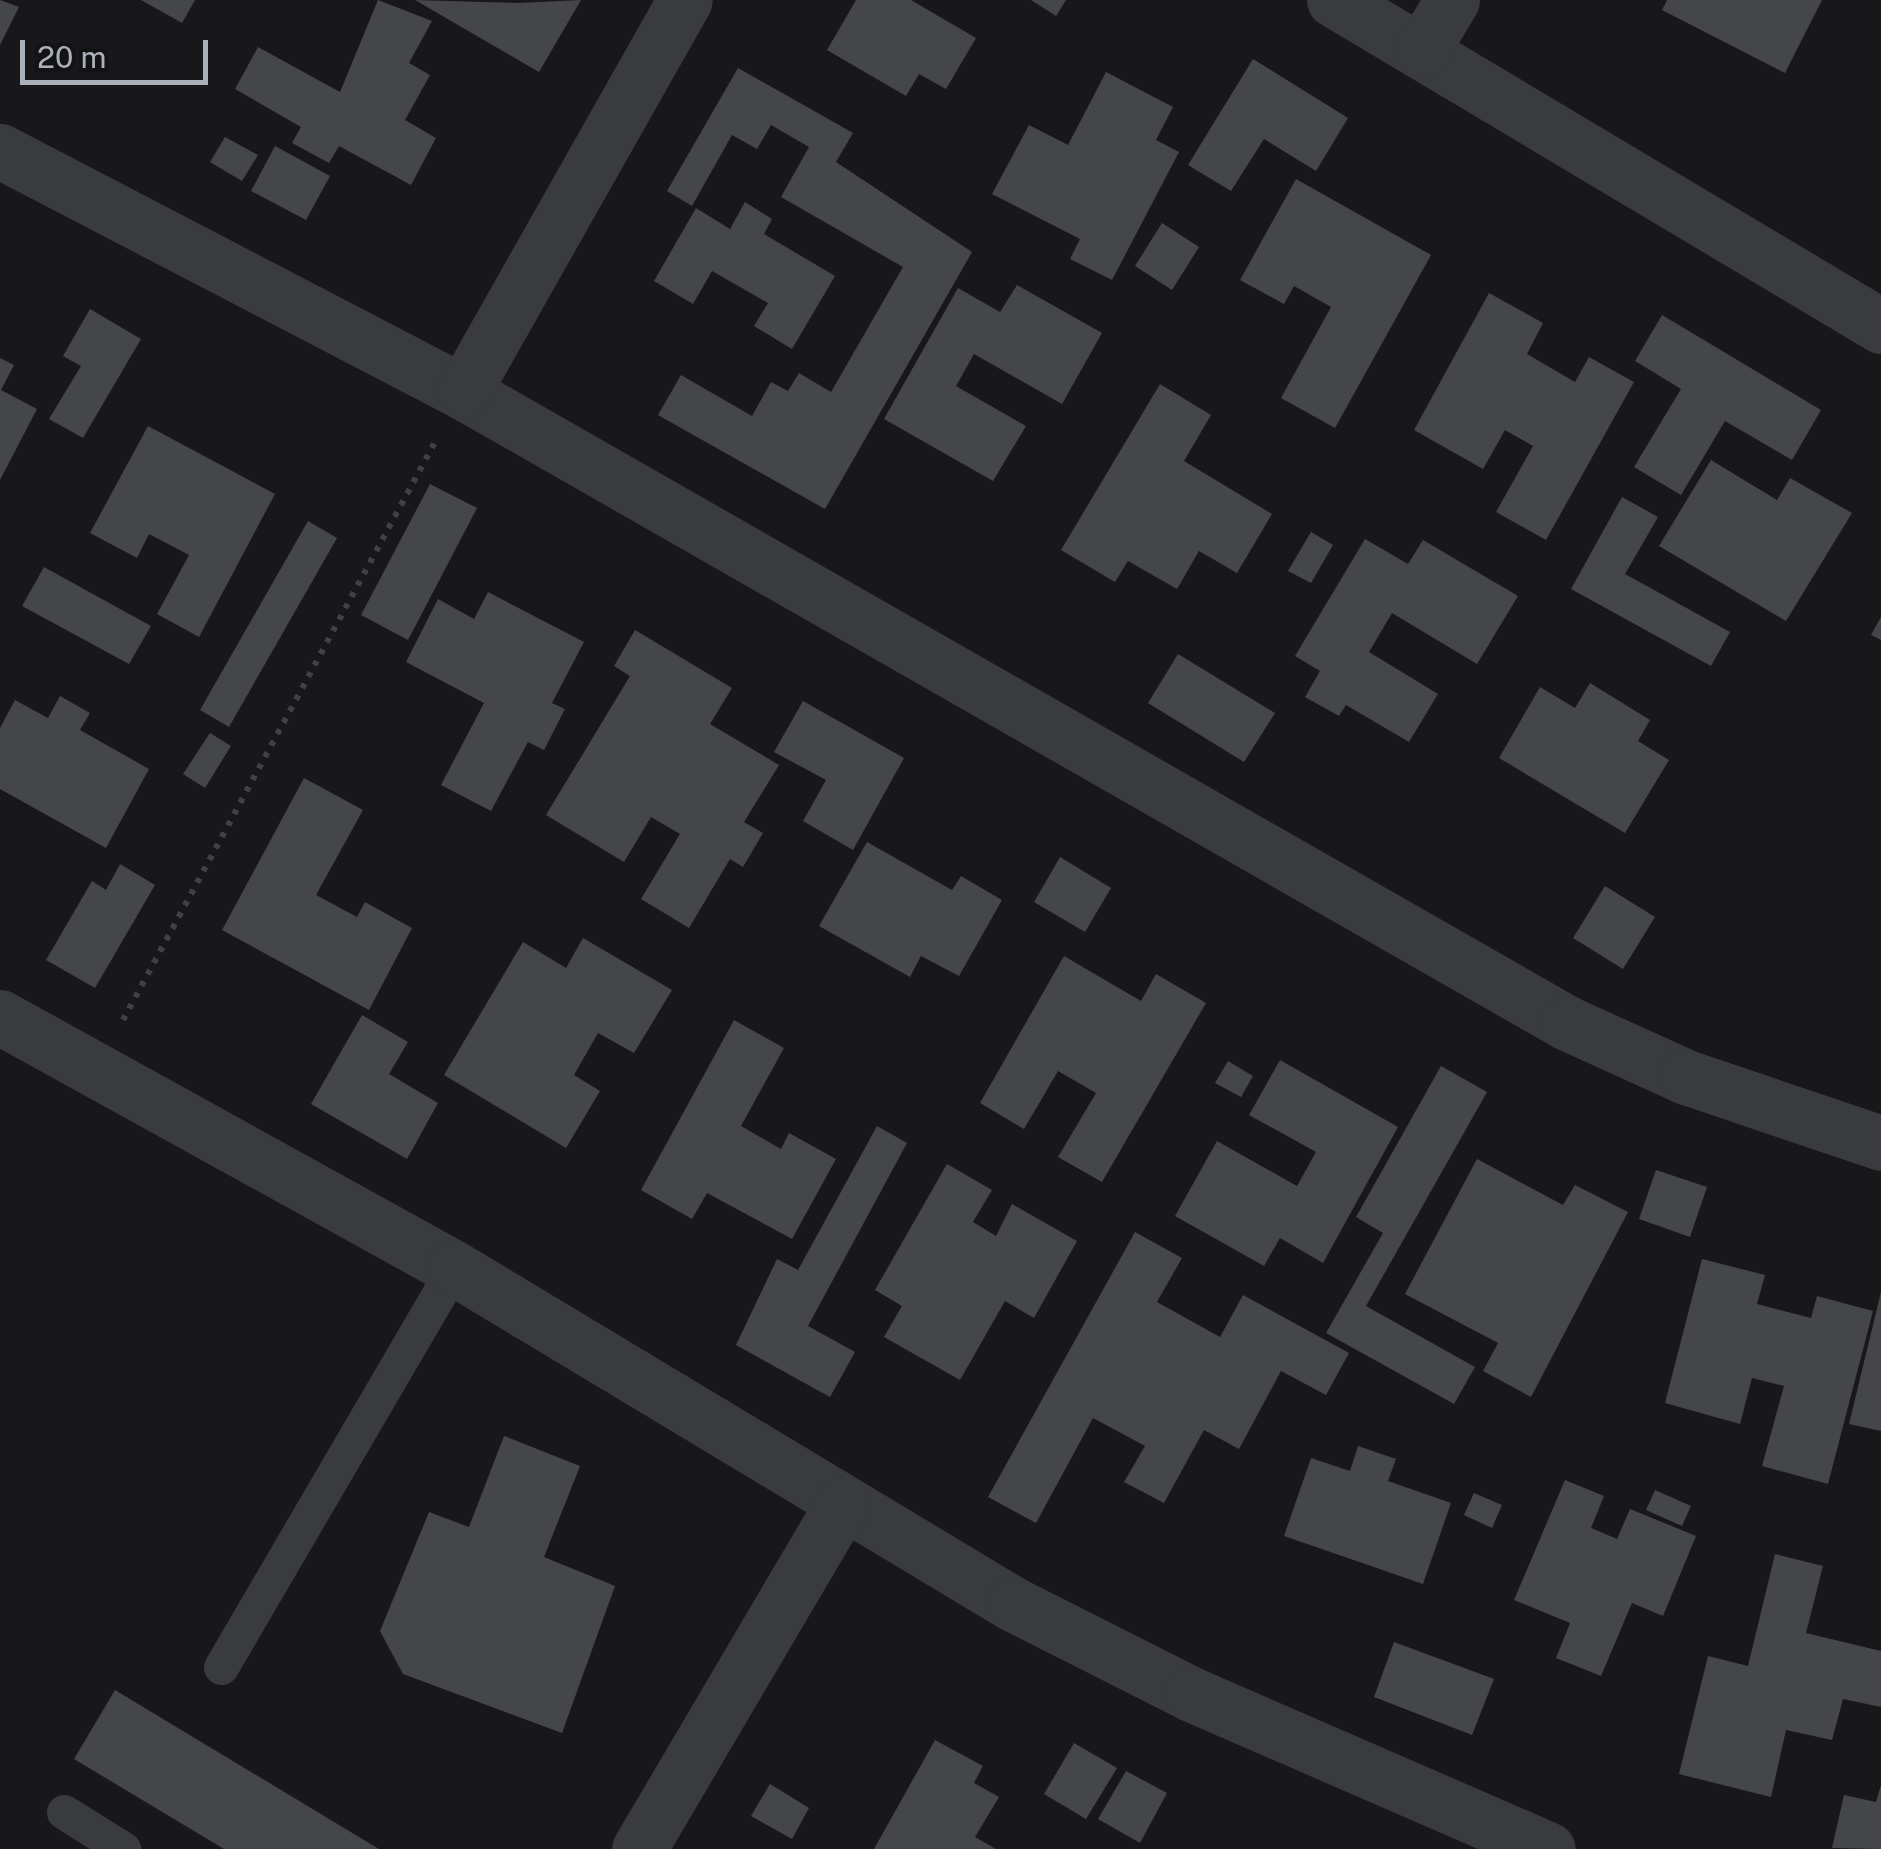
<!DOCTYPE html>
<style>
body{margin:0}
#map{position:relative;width:1881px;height:1849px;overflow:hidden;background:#18181a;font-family:"Public Sans",sans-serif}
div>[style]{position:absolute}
.building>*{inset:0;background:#45464a}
.path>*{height:6px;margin-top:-3px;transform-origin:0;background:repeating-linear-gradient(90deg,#3f4245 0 5px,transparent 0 13px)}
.service>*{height:35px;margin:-17.5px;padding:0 17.5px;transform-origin:17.5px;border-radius:17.5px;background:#393b3f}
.minor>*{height:55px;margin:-27.5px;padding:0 27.5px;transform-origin:27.5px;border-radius:27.5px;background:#393b3f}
span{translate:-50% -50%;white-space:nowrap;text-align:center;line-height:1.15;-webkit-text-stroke:8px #131315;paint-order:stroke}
.scale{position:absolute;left:20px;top:40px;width:188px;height:45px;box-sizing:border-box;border:5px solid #abb1b8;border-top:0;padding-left:12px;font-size:30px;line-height:35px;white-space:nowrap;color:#abb1b8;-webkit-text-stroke:8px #131315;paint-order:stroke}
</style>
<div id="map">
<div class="building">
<i style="clip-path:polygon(0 0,19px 7px,0 45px)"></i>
<i style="clip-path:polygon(141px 0,195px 0,182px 23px)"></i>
<i style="clip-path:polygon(378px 0,432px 21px,409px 63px,430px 75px,405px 120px,436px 138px,411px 185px,339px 146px,329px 163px,292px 143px,301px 127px,235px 89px,258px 47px,340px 92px)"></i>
<i style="clip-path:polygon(415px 0,518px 3px,581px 0,539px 72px)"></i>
<i style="clip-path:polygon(856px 0,911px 0,976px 38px,946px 89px,919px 74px,906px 96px,827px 50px)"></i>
<i style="clip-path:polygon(1031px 0,1066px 0,1056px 16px)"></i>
<i style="clip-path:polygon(1667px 0,1822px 0,1785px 73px,1662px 10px)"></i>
<i style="clip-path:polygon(1253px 59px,1348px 118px,1316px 171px,1264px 139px,1231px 191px,1188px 165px)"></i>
<i style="clip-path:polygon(738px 68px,853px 133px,836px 162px,972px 252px,825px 509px,658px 415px,681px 375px,752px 416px,771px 382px,788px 391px,799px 373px,831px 392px,903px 267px,781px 197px,809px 147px,771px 125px,757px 149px,732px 135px,692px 206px,667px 191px)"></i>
<i style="clip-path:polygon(1106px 72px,1173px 107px,1156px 140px,1179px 152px,1112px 280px,1070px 259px,1080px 239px,992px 194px,1029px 125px,1068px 145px)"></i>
<i style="clip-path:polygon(225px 137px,258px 155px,242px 181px,210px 162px)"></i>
<i style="clip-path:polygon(275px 146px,330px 176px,306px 220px,251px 191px)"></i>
<i style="clip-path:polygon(1296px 179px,1431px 255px,1335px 428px,1281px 398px,1331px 307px,1294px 286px,1284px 304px,1240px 280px)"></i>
<i style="clip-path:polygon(745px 202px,772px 219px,764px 234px,835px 276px,792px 349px,754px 326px,768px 303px,712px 271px,693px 304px,654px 281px,696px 208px,730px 229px)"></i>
<i style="clip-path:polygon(1162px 223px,1199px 247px,1172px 290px,1135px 266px)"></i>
<i style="clip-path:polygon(1017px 285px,1102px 333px,1062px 404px,974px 354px,956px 386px,1026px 426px,993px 481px,884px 419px,958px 288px,1000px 312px)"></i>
<i style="clip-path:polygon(1489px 293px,1543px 323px,1527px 354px,1575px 382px,1589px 357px,1634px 382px,1546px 540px,1496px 512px,1533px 446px,1505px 430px,1483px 469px,1414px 430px)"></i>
<i style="clip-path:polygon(90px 309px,141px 339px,83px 438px,49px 419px,81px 366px,63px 356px)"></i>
<i style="clip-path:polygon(1662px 315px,1821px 410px,1792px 460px,1725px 421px,1681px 495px,1634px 467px,1681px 389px,1635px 361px)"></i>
<i style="clip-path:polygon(0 358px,14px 365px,1px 390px,37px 409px,0 480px)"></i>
<i style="clip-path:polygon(1160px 384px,1211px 415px,1184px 461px,1272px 514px,1237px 573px,1199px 551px,1177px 589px,1128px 561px,1115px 582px,1061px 550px)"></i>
<i style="clip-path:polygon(148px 426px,275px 494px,199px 637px,157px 614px,189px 555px,149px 534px,137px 558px,90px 533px)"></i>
<i style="clip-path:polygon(1711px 460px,1777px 500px,1790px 478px,1852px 513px,1786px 621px,1659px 546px)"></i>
<i style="clip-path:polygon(430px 484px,477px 508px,408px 640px,361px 615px)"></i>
<i style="clip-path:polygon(1622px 497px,1658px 517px,1625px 574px,1730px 632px,1711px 666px,1571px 589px)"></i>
<i style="clip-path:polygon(308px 521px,337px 538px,229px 727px,200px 710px)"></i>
<i style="clip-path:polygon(1311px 532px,1333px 545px,1311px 583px,1288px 571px)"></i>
<i style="clip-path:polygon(1365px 539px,1408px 564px,1423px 540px,1518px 596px,1477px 664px,1392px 613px,1369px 652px,1438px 694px,1409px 742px,1346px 705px,1339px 716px,1305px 697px,1320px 671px,1295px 656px)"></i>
<i style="clip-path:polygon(44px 567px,151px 626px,129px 664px,22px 606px)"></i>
<i style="clip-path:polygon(488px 592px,584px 642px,552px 703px,565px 709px,544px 750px,528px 742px,491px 811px,441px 785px,484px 703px,406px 662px,438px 599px,474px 619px)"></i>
<i style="clip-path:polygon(1881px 617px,1881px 640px,1871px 635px)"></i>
<i style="clip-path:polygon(635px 630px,732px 688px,710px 724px,779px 765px,744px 822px,763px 833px,743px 867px,730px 859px,689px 928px,641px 899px,680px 834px,651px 817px,624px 862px,546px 815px,630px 676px,614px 666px)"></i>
<i style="clip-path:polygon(1178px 654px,1275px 713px,1244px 762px,1148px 703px)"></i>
<i style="clip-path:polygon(1590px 683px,1650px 720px,1638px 741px,1669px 760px,1625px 833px,1499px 758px,1540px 687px,1575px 708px)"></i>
<i style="clip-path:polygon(60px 696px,90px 713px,80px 730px,149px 769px,106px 848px,0 789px,0 728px,15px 700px,48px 718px)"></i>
<i style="clip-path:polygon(803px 701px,904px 758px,853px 850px,803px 821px,826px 780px,774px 752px)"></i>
<i style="clip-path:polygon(210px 733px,231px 746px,205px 788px,183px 774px)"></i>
<i style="clip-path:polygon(304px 778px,363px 810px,316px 895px,357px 917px,365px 902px,412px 928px,369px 1010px,222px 930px)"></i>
<i style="clip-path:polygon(867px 842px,952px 890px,961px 876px,1002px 900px,959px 976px,921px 956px,910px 977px,819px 926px)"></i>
<i style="clip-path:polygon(1060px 857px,1111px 888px,1085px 932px,1034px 902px)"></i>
<i style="clip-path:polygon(120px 864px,155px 885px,95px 988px,46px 960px,92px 881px,106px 890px)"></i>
<i style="clip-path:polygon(1605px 886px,1655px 917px,1623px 969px,1573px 938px)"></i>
<i style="clip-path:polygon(583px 938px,672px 990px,634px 1053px,598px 1033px,574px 1075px,600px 1091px,566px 1148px,444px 1075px,523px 942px,566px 968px)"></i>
<i style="clip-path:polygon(1064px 956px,1141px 1001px,1156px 974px,1206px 1003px,1102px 1182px,1058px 1157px,1096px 1093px,1058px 1071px,1024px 1129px,980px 1103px)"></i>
<i style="clip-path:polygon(362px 1015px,408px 1042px,389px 1074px,438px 1103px,407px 1159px,311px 1104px)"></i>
<i style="clip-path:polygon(734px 1020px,784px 1048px,741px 1126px,781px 1149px,789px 1133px,836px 1159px,792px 1239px,707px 1193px,692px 1219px,641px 1190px)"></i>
<i style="clip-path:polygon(1280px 1060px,1398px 1127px,1323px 1263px,1280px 1238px,1264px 1266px,1175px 1216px,1217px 1141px,1297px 1186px,1316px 1152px,1249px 1115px)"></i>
<i style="clip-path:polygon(1228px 1061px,1253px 1076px,1241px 1097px,1215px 1083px)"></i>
<i style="clip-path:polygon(1441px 1066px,1487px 1092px,1366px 1306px,1475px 1367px,1454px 1404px,1326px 1333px,1383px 1233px,1356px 1217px)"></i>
<i style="clip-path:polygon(877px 1126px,907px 1143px,808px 1326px,855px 1352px,830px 1397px,736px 1345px,777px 1259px,798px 1270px)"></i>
<i style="clip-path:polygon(1477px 1159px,1563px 1205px,1575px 1185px,1628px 1212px,1531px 1397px,1483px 1371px,1498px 1343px,1405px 1294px)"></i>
<i style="clip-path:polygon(947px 1164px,992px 1190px,973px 1222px,996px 1236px,1012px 1204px,1077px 1241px,1034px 1318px,1005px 1301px,960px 1380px,884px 1337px,902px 1306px,875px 1290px)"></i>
<i style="clip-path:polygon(1656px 1170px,1707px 1187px,1690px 1237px,1639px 1219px)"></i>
<i style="clip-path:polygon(1135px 1232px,1182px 1258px,1157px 1302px,1220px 1337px,1243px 1295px,1349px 1353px,1326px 1395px,1281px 1371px,1239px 1449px,1204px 1430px,1164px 1503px,1124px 1482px,1145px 1446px,1093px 1418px,1036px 1523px,988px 1497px)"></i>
<i style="clip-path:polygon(1702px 1259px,1765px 1275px,1757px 1304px,1811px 1318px,1817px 1296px,1873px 1311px,1828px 1484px,1762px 1466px,1784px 1386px,1752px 1378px,1740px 1424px,1665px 1403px)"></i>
<i style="clip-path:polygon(1881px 1292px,1881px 1431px,1849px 1424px)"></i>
<i style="clip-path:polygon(504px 1436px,580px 1466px,544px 1557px,615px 1586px,562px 1733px,403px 1674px,380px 1631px,429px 1512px,469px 1527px)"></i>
<i style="clip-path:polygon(1358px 1446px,1396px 1459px,1388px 1481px,1451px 1503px,1423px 1584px,1284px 1536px,1311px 1458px,1350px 1471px)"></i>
<i style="clip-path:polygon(1565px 1480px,1604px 1496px,1591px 1528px,1617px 1539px,1630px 1509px,1696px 1536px,1663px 1616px,1632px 1603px,1601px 1676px,1556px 1658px,1570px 1623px,1514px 1600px)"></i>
<i style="clip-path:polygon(1655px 1490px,1691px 1506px,1682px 1526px,1646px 1510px)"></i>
<i style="clip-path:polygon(1474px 1493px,1502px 1505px,1492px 1528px,1464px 1515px)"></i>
<i style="clip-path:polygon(1775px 1554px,1823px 1566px,1806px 1633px,1881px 1651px,1881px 1707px,1843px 1699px,1832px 1740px,1786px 1730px,1771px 1797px,1679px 1774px,1708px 1656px,1748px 1666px)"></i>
<i style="clip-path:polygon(1394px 1642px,1494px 1679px,1472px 1735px,1374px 1697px)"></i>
<i style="clip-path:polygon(115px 1690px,379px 1849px,224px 1849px,74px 1759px)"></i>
<i style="clip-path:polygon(935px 1740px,983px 1766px,974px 1783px,999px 1797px,975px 1837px,996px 1849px,874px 1849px)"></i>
<i style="clip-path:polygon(1074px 1743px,1117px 1768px,1086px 1819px,1044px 1794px)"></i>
<i style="clip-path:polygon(1126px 1771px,1167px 1793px,1140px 1843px,1098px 1819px)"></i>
<i style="clip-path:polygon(770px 1784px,809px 1808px,792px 1839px,751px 1816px)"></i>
<i style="clip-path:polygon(1881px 1785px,1881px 1849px,1832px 1848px,1844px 1795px,1876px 1802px)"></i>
</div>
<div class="path">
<i style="left:123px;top:1020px;width:657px;rotate:-61.64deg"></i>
</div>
<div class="service">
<i style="left:221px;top:1667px;width:462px;rotate:-59.7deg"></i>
<i style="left:64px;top:1812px;width:70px;rotate:32.1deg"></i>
</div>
<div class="minor">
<i style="left:1334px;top:0;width:637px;rotate:30.79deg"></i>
<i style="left:1422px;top:50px;width:58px;rotate:-59deg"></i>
<i style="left:0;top:151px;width:522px;rotate:27.5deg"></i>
<i style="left:463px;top:392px;width:1272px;rotate:29.75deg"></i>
<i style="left:1567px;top:1023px;width:131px;rotate:24.4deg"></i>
<i style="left:1686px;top:1077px;width:206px;rotate:18.7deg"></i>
<i style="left:463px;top:392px;width:450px;rotate:-60.5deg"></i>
<i style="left:0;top:1017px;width:519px;rotate:28.94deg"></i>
<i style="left:454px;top:1268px;width:652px;rotate:31.01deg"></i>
<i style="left:1013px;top:1604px;width:199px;rotate:26.8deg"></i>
<i style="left:1191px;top:1694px;width:389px;rotate:23.5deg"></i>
<i style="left:639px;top:1849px;width:400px;rotate:-59.5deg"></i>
</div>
<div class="scale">20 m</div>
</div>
